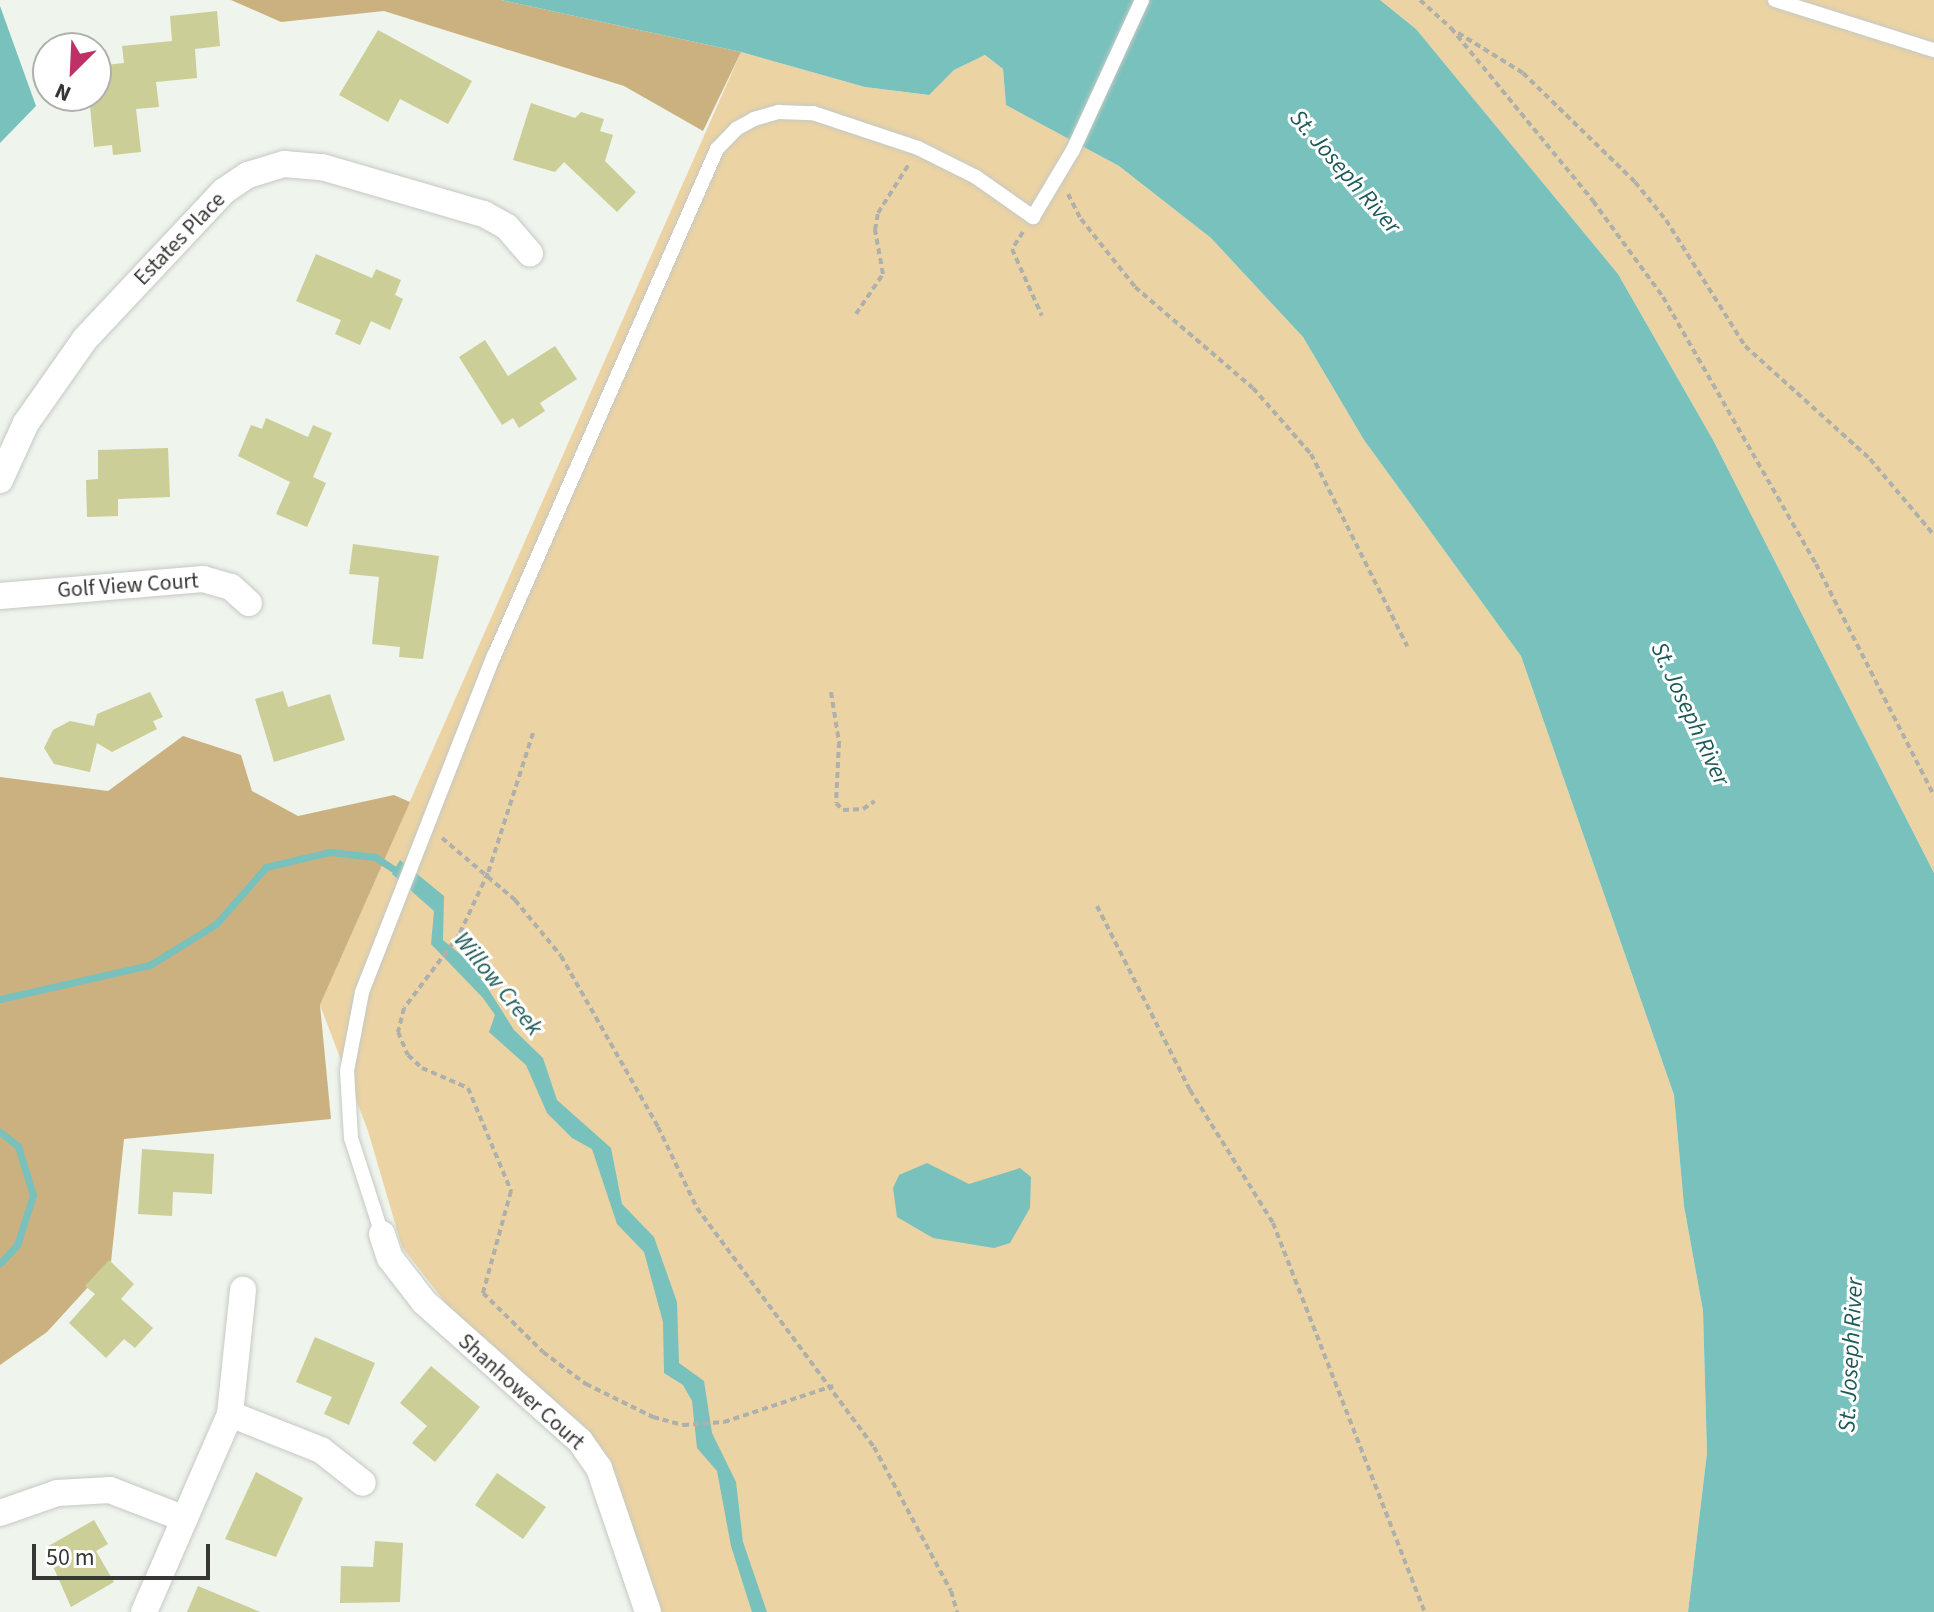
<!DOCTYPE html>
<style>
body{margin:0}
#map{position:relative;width:1934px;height:1612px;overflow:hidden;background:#eff4ed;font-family:"Source Sans 3",sans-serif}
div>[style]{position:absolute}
.green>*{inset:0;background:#ecd3a3}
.forest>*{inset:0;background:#cbb17f}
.water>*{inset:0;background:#78c1bc}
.stream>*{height:7px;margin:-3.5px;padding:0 3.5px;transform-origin:3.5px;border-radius:3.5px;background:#78c1bc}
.building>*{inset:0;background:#cbce96}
.path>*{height:4px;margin-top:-2px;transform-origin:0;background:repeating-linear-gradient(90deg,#adb0ab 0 6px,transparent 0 10px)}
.roads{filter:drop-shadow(0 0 2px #c5c9c3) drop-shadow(0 0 2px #c5c9c3)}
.service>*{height:14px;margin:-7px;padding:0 7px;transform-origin:7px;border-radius:7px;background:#fff}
.minor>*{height:26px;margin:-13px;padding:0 13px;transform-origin:13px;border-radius:13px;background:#fff}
span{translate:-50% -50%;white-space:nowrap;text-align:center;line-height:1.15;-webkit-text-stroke:6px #fff;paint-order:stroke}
.street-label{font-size:22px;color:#363735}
.water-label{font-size:24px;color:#1c5a57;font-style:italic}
.north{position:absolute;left:32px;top:32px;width:80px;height:80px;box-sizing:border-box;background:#fff;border:2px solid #afafae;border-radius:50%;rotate:204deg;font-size:22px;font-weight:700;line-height:32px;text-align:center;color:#363735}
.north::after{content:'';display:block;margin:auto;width:28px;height:36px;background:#bd3167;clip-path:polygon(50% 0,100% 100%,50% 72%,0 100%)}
.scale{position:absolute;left:32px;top:1544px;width:178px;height:36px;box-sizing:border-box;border:4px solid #363735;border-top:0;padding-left:10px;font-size:24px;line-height:28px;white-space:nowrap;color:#363735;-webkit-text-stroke:6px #fff;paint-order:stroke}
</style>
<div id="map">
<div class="green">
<i style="clip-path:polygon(1380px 0,1934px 0,1934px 873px,1713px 440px,1618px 274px,1416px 29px)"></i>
<i style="clip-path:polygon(741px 52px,865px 87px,928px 95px,954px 70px,985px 55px,1003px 69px,1006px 105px,1119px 166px,1211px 238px,1303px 337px,1364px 440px,1521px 656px,1674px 1095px,1684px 1206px,1703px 1311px,1707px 1453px,1688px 1612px,649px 1612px,607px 1483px,501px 1374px,402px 1247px,368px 1131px,320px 1005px)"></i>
</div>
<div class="forest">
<i style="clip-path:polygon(231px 0,501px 0,741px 52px,703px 131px,624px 86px,384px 11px,281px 22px)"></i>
<i style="clip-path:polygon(183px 736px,241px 755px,252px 791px,298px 816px,394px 795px,410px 802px,320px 1005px,331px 1119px,124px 1139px,111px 1262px,47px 1332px,0 1365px,0 777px,108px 791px)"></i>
</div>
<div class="water">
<i style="clip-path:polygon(501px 0,1380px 0,1416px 29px,1618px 274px,1713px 440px,1934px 873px,1934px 1612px,1688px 1612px,1707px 1453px,1703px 1311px,1684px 1206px,1674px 1095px,1521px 656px,1364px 440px,1303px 337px,1211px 238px,1119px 166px,1006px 105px,1003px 69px,985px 55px,954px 70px,929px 95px,865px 87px,741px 52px)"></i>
<i style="clip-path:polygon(0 6px,36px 106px,0 143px)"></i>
<i style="clip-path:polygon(400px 860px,444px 896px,443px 940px,473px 965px,514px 1030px,543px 1058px,557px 1100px,611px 1148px,622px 1204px,654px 1237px,677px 1302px,679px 1363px,704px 1381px,712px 1433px,736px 1482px,743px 1542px,767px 1612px,752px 1612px,731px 1546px,717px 1471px,697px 1448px,692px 1401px,683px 1385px,664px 1373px,663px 1322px,644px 1252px,617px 1224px,592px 1149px,572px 1138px,547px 1113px,526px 1065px,489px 1032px,495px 1015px,483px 998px,431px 944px,434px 911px,392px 874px)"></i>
<i style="clip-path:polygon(927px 1163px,969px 1184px,1020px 1168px,1031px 1177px,1030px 1208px,1010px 1243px,994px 1248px,933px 1238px,897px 1217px,893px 1188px,899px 1175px)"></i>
</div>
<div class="stream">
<i style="left:0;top:999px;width:154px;rotate:-12.8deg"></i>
<i style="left:150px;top:965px;width:78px;rotate:-31.8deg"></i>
<i style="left:216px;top:924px;width:76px;rotate:-48.7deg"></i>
<i style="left:266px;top:867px;width:66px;rotate:-13.2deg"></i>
<i style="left:330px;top:852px;width:45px;rotate:6.3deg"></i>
<i style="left:375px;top:857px;width:31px;rotate:33deg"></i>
<i style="left:0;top:1132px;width:23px;rotate:38deg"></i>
<i style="left:18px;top:1146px;width:51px;rotate:73deg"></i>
<i style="left:33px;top:1195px;width:52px;rotate:107.7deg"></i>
<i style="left:17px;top:1245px;width:25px;rotate:133deg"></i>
</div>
<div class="building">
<i style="clip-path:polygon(217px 11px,220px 46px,195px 49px,197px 78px,156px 82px,159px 107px,136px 109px,141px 152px,113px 155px,112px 145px,94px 147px,89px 96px,96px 96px,96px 77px,106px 75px,105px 65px,124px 63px,122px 46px,172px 41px,170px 16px)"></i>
<i style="clip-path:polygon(378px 30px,472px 81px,448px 124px,400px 99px,388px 122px,339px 95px)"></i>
<i style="clip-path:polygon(531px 103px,575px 118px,581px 112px,604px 119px,600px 131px,613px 135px,605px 161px,636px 192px,617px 212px,564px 162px,555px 172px,513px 160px)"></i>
<i style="clip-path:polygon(316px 254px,372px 278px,376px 269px,401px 280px,395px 295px,403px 299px,390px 330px,371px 321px,360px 345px,335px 334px,341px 320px,296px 301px)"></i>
<i style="clip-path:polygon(485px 340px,508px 376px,555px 346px,577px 379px,540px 403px,545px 411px,519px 428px,513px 418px,502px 425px,459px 357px)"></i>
<i style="clip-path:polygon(266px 418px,308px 437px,313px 425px,332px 433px,313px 477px,326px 483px,307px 527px,276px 514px,290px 482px,238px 456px,251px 425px,262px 429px)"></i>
<i style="clip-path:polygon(168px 448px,170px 497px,118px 499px,118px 516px,87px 517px,86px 480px,98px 479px,98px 450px)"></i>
<i style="clip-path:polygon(353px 544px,439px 556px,423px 659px,399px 657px,400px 647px,372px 644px,379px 577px,349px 574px)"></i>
<i style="clip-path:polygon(283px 691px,288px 707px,330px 694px,345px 740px,274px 762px,255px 699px)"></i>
<i style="clip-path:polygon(150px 692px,163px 717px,153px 721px,157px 729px,112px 752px,97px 743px,90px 772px,54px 764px,44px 748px,53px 730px,70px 721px,94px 726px,97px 714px)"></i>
<i style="clip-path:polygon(142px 1149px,214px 1154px,212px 1194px,173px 1192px,172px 1216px,138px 1214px)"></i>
<i style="clip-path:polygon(109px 1260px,134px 1284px,121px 1299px,153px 1328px,135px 1348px,124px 1339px,106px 1358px,69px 1323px,95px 1294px,85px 1286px)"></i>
<i style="clip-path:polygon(315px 1337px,375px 1363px,349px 1425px,324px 1414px,332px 1397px,296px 1382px)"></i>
<i style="clip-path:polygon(431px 1366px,480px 1407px,435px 1462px,412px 1443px,427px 1426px,400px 1403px)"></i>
<i style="clip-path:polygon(256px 1472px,303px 1498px,276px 1557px,225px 1539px)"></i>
<i style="clip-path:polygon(497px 1473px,546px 1507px,523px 1539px,475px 1505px)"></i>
<i style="clip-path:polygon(94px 1520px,108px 1544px,96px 1551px,114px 1582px,71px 1607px,45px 1548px)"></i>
<i style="clip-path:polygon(375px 1541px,403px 1543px,400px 1602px,340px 1603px,341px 1566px,373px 1567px)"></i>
<i style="clip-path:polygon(198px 1586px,260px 1612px,187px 1612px)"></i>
</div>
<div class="path">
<i style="left:1420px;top:0;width:42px;rotate:42.1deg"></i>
<i style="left:1451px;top:28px;width:224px;rotate:50.6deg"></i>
<i style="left:1593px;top:201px;width:119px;rotate:53.9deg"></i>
<i style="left:1663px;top:297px;width:308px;rotate:60.2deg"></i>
<i style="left:1816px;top:564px;width:260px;rotate:63deg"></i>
<i style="left:1458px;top:33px;width:76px;rotate:31.6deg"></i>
<i style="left:1523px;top:73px;width:156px;rotate:44.2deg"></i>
<i style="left:1635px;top:182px;width:49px;rotate:50.8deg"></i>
<i style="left:1666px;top:220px;width:149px;rotate:57.9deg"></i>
<i style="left:1745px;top:346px;width:169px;rotate:42.1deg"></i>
<i style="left:1870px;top:459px;width:99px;rotate:49.9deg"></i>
<i style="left:1068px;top:194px;width:28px;rotate:63deg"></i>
<i style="left:1081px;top:219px;width:87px;rotate:51.5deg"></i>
<i style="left:1135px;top:287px;width:155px;rotate:40.6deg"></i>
<i style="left:1253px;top:388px;width:88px;rotate:48.7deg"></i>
<i style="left:1311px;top:454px;width:215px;rotate:63.4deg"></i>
<i style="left:1023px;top:232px;width:20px;rotate:123deg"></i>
<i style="left:1012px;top:249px;width:73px;rotate:65.9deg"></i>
<i style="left:856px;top:314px;width:48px;rotate:-56deg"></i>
<i style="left:883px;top:274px;width:45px;rotate:-100.3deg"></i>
<i style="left:875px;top:230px;width:17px;rotate:-80deg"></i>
<i style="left:878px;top:213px;width:58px;rotate:-57.7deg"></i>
<i style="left:831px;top:692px;width:51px;rotate:80.9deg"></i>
<i style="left:839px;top:742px;width:61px;rotate:92.8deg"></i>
<i style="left:836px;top:803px;width:10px;rotate:45deg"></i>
<i style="left:843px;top:810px;width:20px;rotate:-3deg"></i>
<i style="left:863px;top:809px;width:14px;rotate:-34deg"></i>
<i style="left:533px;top:733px;width:147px;rotate:107.8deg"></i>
<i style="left:488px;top:873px;width:68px;rotate:115.1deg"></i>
<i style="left:459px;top:935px;width:91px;rotate:127deg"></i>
<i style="left:404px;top:1008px;width:25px;rotate:104deg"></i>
<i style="left:398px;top:1032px;width:25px;rotate:67deg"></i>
<i style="left:408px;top:1055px;width:19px;rotate:43deg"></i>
<i style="left:422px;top:1068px;width:50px;rotate:23.5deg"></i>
<i style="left:468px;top:1088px;width:112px;rotate:67.3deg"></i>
<i style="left:511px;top:1191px;width:106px;rotate:105.4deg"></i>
<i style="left:483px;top:1293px;width:84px;rotate:44.5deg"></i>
<i style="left:543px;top:1352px;width:54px;rotate:36.7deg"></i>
<i style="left:586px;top:1384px;width:75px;rotate:26.2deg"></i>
<i style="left:653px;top:1417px;width:31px;rotate:15deg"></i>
<i style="left:683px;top:1425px;width:41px;rotate:-4.2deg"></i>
<i style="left:724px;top:1422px;width:115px;rotate:-18.3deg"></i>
<i style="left:442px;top:838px;width:96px;rotate:40.3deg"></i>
<i style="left:515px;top:900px;width:72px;rotate:50.6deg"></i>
<i style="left:561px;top:956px;width:197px;rotate:60.4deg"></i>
<i style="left:658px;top:1127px;width:90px;rotate:64.3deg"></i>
<i style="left:697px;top:1208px;width:297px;rotate:53.5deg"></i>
<i style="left:874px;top:1447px;width:163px;rotate:61.9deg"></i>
<i style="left:951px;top:1591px;width:22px;rotate:74deg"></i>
<i style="left:1097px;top:906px;width:206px;rotate:63.2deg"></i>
<i style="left:1190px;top:1090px;width:157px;rotate:58deg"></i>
<i style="left:1273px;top:1223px;width:418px;rotate:68.7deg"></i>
</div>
<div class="roads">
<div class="service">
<i style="left:1775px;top:0;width:167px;rotate:17.5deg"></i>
<i style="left:382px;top:1234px;width:101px;rotate:-107.9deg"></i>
<i style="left:351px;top:1138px;width:67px;rotate:-93.4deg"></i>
<i style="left:347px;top:1071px;width:80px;rotate:-79.2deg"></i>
<i style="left:362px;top:992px;width:361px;rotate:-68.6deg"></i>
<i style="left:494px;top:656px;width:554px;rotate:-66.26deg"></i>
<i style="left:717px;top:149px;width:28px;rotate:-46deg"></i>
<i style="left:736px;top:129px;width:21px;rotate:-29deg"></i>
<i style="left:754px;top:119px;width:26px;rotate:-16deg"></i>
<i style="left:779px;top:112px;width:34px;rotate:2deg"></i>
<i style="left:813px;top:113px;width:111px;rotate:18.4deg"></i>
<i style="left:918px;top:148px;width:65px;rotate:26.6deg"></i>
<i style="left:976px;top:177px;width:70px;rotate:35.1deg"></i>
<i style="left:1033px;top:217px;width:78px;rotate:-59.2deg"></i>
<i style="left:1073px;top:150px;width:165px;rotate:-65.3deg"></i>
</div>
<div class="minor">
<i style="left:0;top:480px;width:63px;rotate:-65.5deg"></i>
<i style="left:26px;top:423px;width:103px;rotate:-54.9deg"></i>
<i style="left:85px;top:339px;width:203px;rotate:-46.8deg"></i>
<i style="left:224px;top:191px;width:29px;rotate:-34deg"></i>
<i style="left:248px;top:175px;width:38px;rotate:-17deg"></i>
<i style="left:284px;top:164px;width:38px;rotate:5deg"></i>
<i style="left:322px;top:167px;width:169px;rotate:16.2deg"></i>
<i style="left:484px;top:214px;width:26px;rotate:29deg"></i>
<i style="left:507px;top:227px;width:35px;rotate:49deg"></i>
<i style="left:0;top:596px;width:204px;rotate:-4.8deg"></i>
<i style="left:203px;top:579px;width:29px;rotate:16deg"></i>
<i style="left:231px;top:587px;width:24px;rotate:42deg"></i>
<i style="left:382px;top:1234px;width:25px;rotate:72deg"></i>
<i style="left:390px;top:1258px;width:56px;rotate:52.3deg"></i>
<i style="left:424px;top:1302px;width:209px;rotate:41.7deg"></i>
<i style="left:580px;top:1441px;width:33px;rotate:55deg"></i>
<i style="left:599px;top:1468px;width:152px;rotate:71.2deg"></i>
<i style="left:230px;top:1414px;width:98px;rotate:21.6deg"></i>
<i style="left:321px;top:1450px;width:53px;rotate:38.2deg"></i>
<i style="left:0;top:1513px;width:60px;rotate:-19.3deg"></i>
<i style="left:57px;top:1493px;width:53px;rotate:-3.2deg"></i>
<i style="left:110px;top:1490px;width:80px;rotate:21.1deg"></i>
<i style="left:144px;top:1612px;width:216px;rotate:-66.5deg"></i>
<i style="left:230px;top:1414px;width:125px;rotate:-84deg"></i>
</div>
</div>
<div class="street-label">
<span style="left:180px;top:239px;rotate:-46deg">Estates Place</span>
<span style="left:128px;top:586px;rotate:-4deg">Golf View Court</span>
<span style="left:521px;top:1392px;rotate:42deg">Shanhower Court</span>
</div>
<div class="water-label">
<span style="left:1345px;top:172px;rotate:49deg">St. Joseph River</span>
<span style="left:1690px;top:714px;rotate:65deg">St. Joseph River</span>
<span style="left:498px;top:984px;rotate:51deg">Willow Creek</span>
<span style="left:1851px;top:1355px;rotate:-87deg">St. Joseph River</span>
</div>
<div class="north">N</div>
<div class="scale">50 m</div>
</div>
